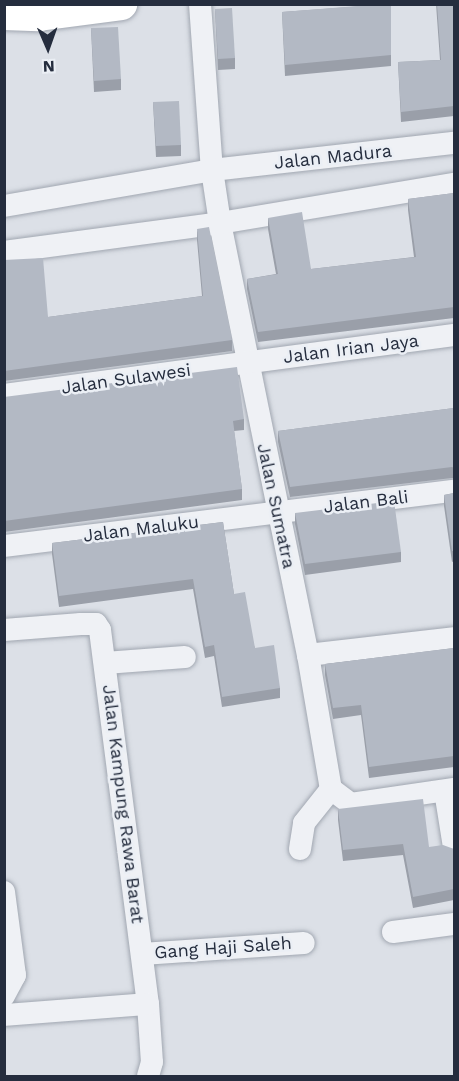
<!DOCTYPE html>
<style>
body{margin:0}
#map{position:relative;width:459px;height:1081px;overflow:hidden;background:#dce0e7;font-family:"Work Sans",sans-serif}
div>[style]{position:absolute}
.roads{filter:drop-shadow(0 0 2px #a1a7b1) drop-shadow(0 0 2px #a1a7b1)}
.street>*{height:22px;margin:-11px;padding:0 11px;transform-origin:11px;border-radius:11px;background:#eff1f5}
.secondary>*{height:32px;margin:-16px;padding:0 16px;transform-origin:16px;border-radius:16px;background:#fff}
.wall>*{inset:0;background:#9a9fa9}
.building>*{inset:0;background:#b3b9c4}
span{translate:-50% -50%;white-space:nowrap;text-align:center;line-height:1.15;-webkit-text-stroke:5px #ebeff5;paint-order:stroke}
.street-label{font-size:18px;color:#252d3e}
.frame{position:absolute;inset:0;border:6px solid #252d3e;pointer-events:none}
.north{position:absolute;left:18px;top:18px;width:60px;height:60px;-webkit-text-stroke:4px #ebeff5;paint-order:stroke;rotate:178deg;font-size:16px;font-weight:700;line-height:24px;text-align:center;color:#252d3e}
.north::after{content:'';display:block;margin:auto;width:21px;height:27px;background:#252d3e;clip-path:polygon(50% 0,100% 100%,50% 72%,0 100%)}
</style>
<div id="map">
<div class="roads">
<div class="street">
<i style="left:200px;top:4px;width:166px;rotate:85.9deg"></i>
<i style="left:212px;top:170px;width:54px;rotate:81.4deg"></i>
<i style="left:220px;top:223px;width:441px;rotate:78.5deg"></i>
<i style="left:308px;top:655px;width:136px;rotate:80.3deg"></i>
<i style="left:331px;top:789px;width:25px;rotate:37deg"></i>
<i style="left:351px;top:804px;width:104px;rotate:-8.3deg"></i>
<i style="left:4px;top:206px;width:211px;rotate:-9.8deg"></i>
<i style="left:212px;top:170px;width:244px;rotate:-6.4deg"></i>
<i style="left:4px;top:252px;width:218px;rotate:-7.6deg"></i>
<i style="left:220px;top:223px;width:237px;rotate:-9.5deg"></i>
<i style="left:4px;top:395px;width:454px;rotate:-7.6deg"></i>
<i style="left:4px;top:546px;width:453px;rotate:-7deg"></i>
<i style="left:4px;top:630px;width:77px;rotate:-4.5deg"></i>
<i style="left:81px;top:624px;width:15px"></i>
<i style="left:96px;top:624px;width:7px;rotate:56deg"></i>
<i style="left:100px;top:630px;width:377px;rotate:82.7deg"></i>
<i style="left:148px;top:1004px;width:58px;rotate:86.1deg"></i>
<i style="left:152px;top:1062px;width:15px;rotate:106deg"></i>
<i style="left:308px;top:655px;width:147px;rotate:-6.6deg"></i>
<i style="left:105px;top:663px;width:80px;rotate:-4.3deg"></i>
<i style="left:445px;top:791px;width:57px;rotate:80.9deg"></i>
<i style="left:300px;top:849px;width:26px;rotate:-81deg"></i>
<i style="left:304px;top:823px;width:43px;rotate:-51.5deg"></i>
<i style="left:4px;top:892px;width:84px;rotate:82.5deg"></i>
<i style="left:15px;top:975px;width:24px;rotate:118deg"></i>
<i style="left:393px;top:932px;width:62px;rotate:-7.5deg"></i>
<i style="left:142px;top:954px;width:162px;rotate:-3.9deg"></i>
<i style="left:4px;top:1015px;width:144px;rotate:-4.4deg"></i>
</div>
<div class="secondary">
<i style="left:4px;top:14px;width:35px;rotate:2deg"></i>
<i style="left:39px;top:15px;width:83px;rotate:-7.6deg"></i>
</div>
</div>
<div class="wall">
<i style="clip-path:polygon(391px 4px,391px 66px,285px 76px,282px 12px)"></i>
<i style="clip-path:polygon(436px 4px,454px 4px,454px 116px,401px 122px,398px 62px,440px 60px)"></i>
<i style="clip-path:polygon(215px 9px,235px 58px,235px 69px,218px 70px)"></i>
<i style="clip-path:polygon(91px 28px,121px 79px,121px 90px,94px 92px)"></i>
<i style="clip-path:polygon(153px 102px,181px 145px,181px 156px,156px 157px)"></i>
<i style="clip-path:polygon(454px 193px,454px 318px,258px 342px,247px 289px,247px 279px,276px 274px,268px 229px,268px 218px,311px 269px,414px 257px,408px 210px,408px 199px)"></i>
<i style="clip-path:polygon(197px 229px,232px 340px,232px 351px,4px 381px,4px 260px,48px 317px,202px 296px,197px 240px)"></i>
<i style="clip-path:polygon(4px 397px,244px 419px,244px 430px,234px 431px,242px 489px,242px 500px,4px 532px)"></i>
<i style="clip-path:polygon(454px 408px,454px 478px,452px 478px,290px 497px,278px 442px,278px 431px)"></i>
<i style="clip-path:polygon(454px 493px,454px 561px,452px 562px,444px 506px,444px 495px)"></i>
<i style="clip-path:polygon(295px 513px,401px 552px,401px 562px,305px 575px,295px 524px)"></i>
<i style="clip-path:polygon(223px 522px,234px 594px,255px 648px,280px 688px,280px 698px,222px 707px,214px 656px,205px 658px,193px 589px,59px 607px,52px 554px,52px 543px)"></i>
<i style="clip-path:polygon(454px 648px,454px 767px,369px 778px,361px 715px,333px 719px,325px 675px,325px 664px)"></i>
<i style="clip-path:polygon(338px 809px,429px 847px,454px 849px,454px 900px,413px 908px,403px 855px,343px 861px,338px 820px)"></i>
</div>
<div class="building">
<i style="clip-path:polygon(358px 4px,391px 4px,391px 55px,285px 65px,282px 12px,358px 6px)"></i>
<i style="clip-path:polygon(437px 4px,454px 4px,454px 106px,401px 112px,398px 62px,441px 60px)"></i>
<i style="clip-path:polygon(232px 8px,235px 58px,218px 59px,215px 9px)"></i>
<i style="clip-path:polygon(118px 27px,121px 79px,94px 81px,91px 28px)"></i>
<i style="clip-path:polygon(179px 101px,181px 145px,156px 146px,153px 102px)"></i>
<i style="clip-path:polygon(454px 193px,454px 307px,258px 332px,247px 279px,278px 274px,268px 218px,302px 212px,311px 269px,416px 257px,408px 199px)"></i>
<i style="clip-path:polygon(209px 227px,232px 340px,4px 371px,4px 260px,43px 258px,48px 317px,203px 296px,197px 229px)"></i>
<i style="clip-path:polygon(237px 367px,244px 419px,233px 421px,242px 489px,4px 521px,4px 397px)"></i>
<i style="clip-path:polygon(454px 408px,454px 468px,452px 467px,290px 487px,278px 431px)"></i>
<i style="clip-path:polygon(454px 493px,454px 551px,452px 551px,444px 495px)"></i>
<i style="clip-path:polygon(394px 501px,401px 552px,305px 564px,295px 513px)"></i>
<i style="clip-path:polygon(223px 522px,234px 594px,245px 592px,255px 648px,274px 645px,280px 688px,222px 697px,214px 645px,205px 647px,193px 579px,59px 596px,52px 543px)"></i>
<i style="clip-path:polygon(454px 648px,454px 756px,369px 767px,361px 705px,333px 708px,325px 664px)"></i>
<i style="clip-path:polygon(423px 799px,429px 847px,443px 845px,454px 849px,454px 889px,413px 897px,403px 844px,343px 850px,338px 809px)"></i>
</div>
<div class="street-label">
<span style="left:333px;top:157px;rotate:-6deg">Jalan Madura</span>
<span style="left:351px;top:349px;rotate:-7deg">Jalan Irian Jaya</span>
<span style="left:126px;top:379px;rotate:-8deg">Jalan Sulawesi</span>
<span style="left:366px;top:502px;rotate:-7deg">Jalan Bali</span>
<span style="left:276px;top:506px;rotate:78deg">Jalan Sumatra</span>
<span style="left:141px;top:529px;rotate:-7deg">Jalan Maluku</span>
<span style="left:123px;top:804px;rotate:83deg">Jalan Kampung Rawa Barat</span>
<span style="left:223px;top:948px;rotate:-4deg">Gang Haji Saleh</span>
</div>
<div class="frame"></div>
<div class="north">N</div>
</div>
